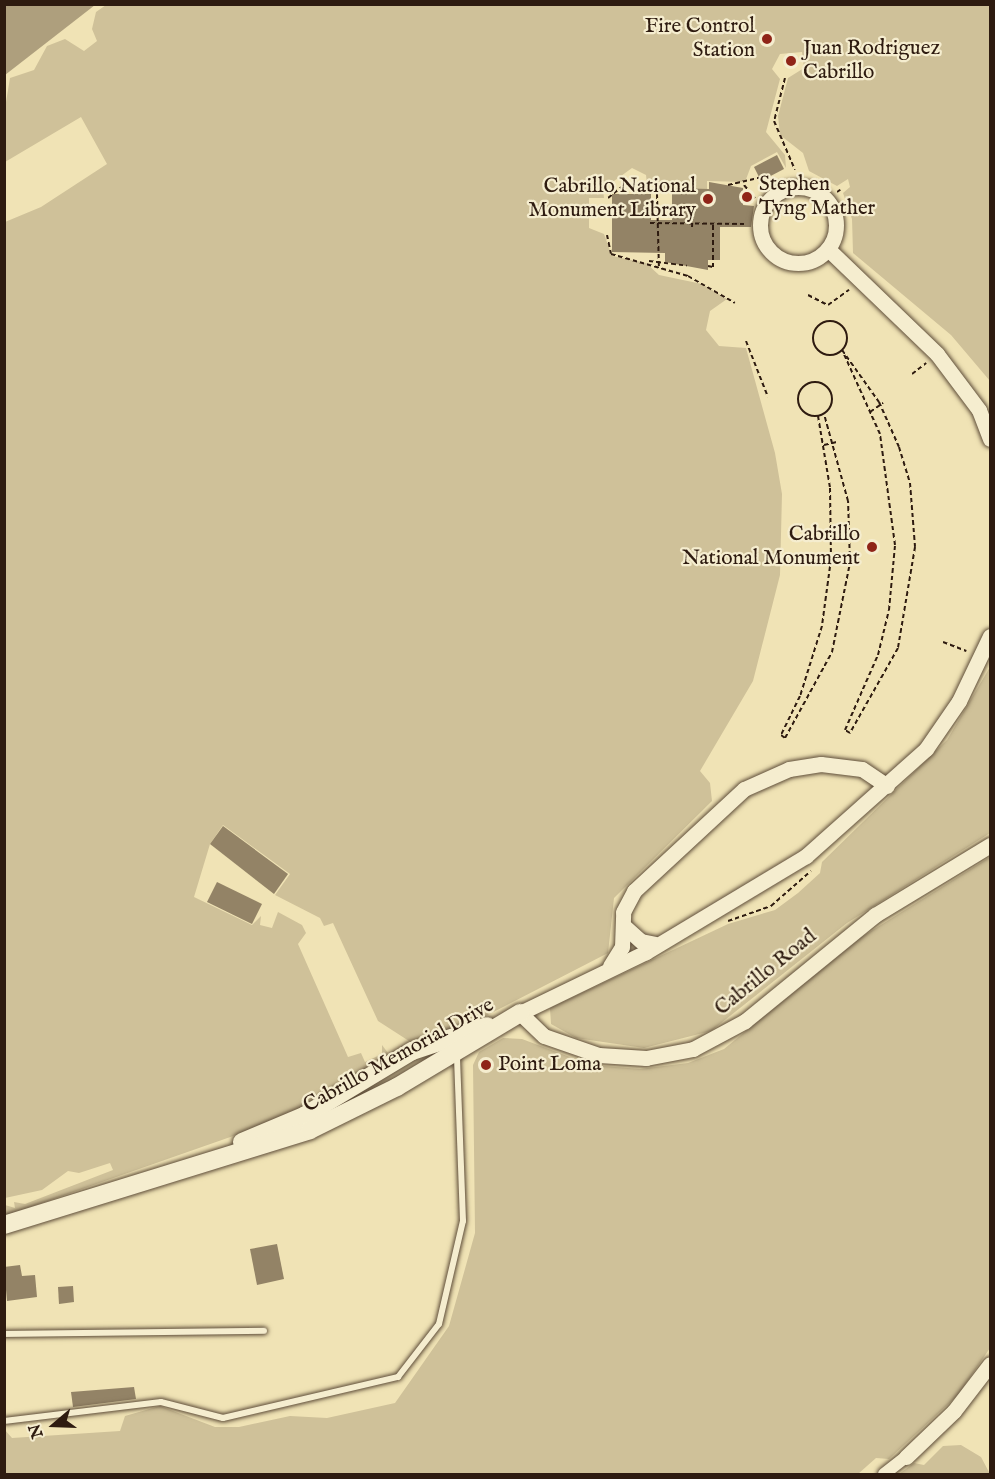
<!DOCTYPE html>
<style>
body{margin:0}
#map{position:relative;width:995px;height:1479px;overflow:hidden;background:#f0e3b5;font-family:"IM FELL English",serif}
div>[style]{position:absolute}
.green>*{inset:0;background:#cfc199}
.water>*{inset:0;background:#ae9f7d}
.building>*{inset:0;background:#938366}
.path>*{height:2px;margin-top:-1px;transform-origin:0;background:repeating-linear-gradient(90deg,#2e1b10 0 4.5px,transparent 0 7.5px)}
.path>.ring{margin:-1px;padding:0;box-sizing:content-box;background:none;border:2px solid #2e1b10;border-radius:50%}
.roads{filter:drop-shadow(0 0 2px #5e4d39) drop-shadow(0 0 2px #5e4d39)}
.service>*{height:6px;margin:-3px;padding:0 3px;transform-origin:3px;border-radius:3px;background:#f5edcf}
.minor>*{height:12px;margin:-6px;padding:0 6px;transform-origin:6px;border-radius:6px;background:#f5edcf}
.tertiary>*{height:15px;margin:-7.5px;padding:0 7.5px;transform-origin:7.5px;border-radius:7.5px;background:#f5edcf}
.tertiary>.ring{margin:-7.5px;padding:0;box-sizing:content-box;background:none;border:15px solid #f5edcf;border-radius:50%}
.secondary>*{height:18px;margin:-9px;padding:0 9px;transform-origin:9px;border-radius:9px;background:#f5edcf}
.dots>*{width:16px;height:16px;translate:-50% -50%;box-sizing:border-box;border:3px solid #f5edcf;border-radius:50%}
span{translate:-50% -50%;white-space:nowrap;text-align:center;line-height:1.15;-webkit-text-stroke:4.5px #f5edcf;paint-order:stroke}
.poi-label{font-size:21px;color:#2e1b10}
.right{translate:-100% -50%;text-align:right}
.left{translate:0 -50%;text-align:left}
.street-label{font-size:21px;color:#2e1b10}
.frame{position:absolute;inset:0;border:6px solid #2e1b10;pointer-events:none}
.north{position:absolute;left:24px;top:1395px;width:60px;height:60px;-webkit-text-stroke:4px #f5edcf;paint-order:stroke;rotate:251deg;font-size:16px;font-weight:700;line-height:24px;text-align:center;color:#2e1b10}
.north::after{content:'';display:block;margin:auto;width:21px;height:27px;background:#2e1b10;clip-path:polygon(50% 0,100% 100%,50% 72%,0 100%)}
</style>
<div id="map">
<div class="green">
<i style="clip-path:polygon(106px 5px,990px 5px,990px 381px,951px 335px,853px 253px,852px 219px,843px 193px,850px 187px,848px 179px,837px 186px,809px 171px,803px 153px,780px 135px,778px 116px,788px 78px,804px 68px,802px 52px,780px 54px,772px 69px,780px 79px,766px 132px,785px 155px,786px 168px,777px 152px,751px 166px,745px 182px,707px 181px,707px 189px,672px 192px,647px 184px,646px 175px,632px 168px,603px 189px,604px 198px,589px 198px,589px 228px,604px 234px,612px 256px,646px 263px,659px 275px,702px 284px,727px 299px,710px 311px,706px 330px,719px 346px,746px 348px,775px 453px,782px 494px,780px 575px,753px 681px,700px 771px,710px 783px,712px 801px,614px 898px,608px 953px,468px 1025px,409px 1041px,378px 1021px,333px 923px,324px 926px,320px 918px,275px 895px,290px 874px,223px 825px,210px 844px,194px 897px,252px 925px,261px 916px,260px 925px,272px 928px,278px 912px,302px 925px,306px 933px,298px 944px,348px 1057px,361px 1053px,365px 1062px,382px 1054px,382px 1045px,388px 1053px,353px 1080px,279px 1120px,5px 1216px,5px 1205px,15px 1208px,14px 1202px,25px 1204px,113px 1170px,110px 1163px,79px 1173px,68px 1171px,42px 1190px,5px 1198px,5px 222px,41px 207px,107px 164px,81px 117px,5px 162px,5px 108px,10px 78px,34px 70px,47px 46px,65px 39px,84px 51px,97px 41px,92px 29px,96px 12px)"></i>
<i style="clip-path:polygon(990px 667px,990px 833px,847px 923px,711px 1031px,644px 1048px,576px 1038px,551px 1024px,550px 1008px,728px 924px,775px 910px,798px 893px,820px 873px,822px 862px,947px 740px)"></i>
<i style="clip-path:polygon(990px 857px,990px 1348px,958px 1395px,889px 1459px,876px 1458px,858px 1474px,5px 1474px,4px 1429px,12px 1438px,120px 1431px,125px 1416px,160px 1406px,215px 1427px,239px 1427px,290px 1416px,327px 1418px,395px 1403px,449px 1326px,475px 1233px,473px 1065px,479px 1052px,503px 1038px,522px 1039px,591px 1065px,640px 1069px,688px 1063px,724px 1049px,860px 938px)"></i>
<i style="clip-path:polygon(961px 1445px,981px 1457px,990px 1474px,899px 1474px,914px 1463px,924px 1465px,943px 1446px)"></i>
</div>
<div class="water">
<i style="clip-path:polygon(5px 4px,95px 4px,95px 5px,5px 75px)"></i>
</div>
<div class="building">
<i style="clip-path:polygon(777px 155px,784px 169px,761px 181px,754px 167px)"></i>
<i style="clip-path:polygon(709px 182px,743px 188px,743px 205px,754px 206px,751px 227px,720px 227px,720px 260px,708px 260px,708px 270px,665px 262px,665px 253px,612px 252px,612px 194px,651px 194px,651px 220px,672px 220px,672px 188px,709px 189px)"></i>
<i style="clip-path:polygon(223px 826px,288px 874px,274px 894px,210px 844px)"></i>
<i style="clip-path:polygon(217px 882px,262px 904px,252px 924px,207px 902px)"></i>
<i style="clip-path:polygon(277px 1244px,284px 1279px,257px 1285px,250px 1249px)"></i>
<i style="clip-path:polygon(20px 1265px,22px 1276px,35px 1275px,37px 1297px,7px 1301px,4px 1267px)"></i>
<i style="clip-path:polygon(73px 1286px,74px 1302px,59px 1304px,58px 1287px)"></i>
<i style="clip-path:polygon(134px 1387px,136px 1399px,73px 1407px,71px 1392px)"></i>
</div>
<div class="path">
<i style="left:785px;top:78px;width:44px;rotate:104.3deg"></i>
<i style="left:774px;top:121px;width:53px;rotate:66.8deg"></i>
<i style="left:728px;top:185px;width:32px;rotate:-13deg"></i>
<i style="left:744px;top:185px;width:17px;rotate:50deg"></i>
<i style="left:644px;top:187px;width:15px;rotate:28deg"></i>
<i style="left:657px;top:194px;width:75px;rotate:88.5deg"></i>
<i style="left:837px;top:192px;width:4px;rotate:-34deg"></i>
<i style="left:608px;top:198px;width:19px;rotate:-39deg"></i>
<i style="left:650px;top:223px;width:96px;rotate:0.6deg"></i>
<i style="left:692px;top:227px;width:20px;rotate:-87deg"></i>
<i style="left:607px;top:235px;width:19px;rotate:78deg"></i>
<i style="left:611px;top:254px;width:80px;rotate:15.9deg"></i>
<i style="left:688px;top:276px;width:54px;rotate:29.9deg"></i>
<i style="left:649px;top:261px;width:38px;rotate:7deg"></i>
<i style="left:708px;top:266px;width:5px;rotate:11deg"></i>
<i style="left:713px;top:267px;width:44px;rotate:-90deg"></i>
<i style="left:808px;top:295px;width:22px;rotate:27deg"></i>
<i style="left:828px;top:305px;width:26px;rotate:-36deg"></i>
<i class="ring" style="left:813px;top:321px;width:32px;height:32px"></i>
<i style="left:746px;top:341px;width:60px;rotate:68.6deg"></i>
<i style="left:842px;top:350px;width:64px;rotate:54.6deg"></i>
<i style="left:879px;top:402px;width:49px;rotate:66deg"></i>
<i style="left:899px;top:447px;width:38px;rotate:73deg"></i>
<i style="left:910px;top:483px;width:64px;rotate:85.5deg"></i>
<i style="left:915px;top:547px;width:102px;rotate:99.6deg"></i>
<i style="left:898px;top:648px;width:98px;rotate:119.5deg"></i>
<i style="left:850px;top:733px;width:6px;rotate:-149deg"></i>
<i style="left:845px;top:730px;width:82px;rotate:-66.3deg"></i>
<i style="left:878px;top:655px;width:46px;rotate:-76.3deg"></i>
<i style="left:889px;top:610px;width:65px;rotate:-84.7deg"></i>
<i style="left:895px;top:545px;width:112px;rotate:-97.7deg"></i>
<i style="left:880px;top:434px;width:92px;rotate:-114.3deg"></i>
<i style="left:912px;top:374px;width:18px;rotate:-38deg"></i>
<i class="ring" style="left:798px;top:382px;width:32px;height:32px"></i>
<i style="left:870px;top:412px;width:16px;rotate:-35deg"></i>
<i style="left:818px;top:416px;width:73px;rotate:80.5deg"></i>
<i style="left:830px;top:488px;width:71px;rotate:89.2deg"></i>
<i style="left:831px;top:559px;width:68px;rotate:97.7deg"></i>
<i style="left:822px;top:626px;width:73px;rotate:107.4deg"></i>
<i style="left:800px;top:696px;width:43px;rotate:116deg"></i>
<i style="left:781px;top:735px;width:5px;rotate:37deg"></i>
<i style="left:785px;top:738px;width:98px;rotate:-61.3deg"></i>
<i style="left:832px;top:652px;width:91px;rotate:-78.6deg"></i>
<i style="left:850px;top:563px;width:62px;rotate:-91.8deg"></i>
<i style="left:848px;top:501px;width:90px;rotate:-105.4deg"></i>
<i style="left:824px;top:445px;width:13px;rotate:-13deg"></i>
<i style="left:943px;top:642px;width:25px;rotate:21deg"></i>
<i style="left:728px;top:921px;width:46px;rotate:-19.2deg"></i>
<i style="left:771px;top:906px;width:53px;rotate:-41.2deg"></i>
</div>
<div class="roads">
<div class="service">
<i style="left:4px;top:1334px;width:260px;rotate:-0.7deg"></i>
<i style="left:4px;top:1421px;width:158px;rotate:-6.9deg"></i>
<i style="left:161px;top:1402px;width:64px;rotate:14.5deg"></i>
<i style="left:223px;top:1418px;width:180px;rotate:-13.2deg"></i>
<i style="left:398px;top:1377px;width:67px;rotate:-52.3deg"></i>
<i style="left:439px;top:1324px;width:106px;rotate:-76.9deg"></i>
<i style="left:463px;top:1221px;width:166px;rotate:-92.1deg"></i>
</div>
<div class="minor">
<i style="left:884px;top:1474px;width:28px;rotate:-38deg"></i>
</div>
<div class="tertiary">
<i class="ring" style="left:760px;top:187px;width:61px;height:61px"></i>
<i style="left:829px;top:250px;width:150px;rotate:43.9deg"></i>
<i style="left:937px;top:354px;width:70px;rotate:53.1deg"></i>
<i style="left:979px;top:410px;width:31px;rotate:69deg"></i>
<i style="left:990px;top:636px;width:72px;rotate:115.5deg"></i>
<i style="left:959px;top:701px;width:58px;rotate:124.5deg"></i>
<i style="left:926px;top:749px;width:161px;rotate:138.3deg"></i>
<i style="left:806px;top:856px;width:187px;rotate:149deg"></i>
<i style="left:646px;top:952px;width:140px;rotate:154.2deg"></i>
<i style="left:520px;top:1013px;width:33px;rotate:44deg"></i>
<i style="left:544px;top:1036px;width:58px;rotate:19.1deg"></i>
<i style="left:599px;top:1055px;width:47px;rotate:3.7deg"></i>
<i style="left:646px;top:1058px;width:48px;rotate:-10.8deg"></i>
<i style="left:693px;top:1049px;width:59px;rotate:-28.3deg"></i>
<i style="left:745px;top:1021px;width:168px;rotate:-39.2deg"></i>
<i style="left:875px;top:915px;width:135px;rotate:-31.3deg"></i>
<i style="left:623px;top:925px;width:24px;rotate:42deg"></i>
<i style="left:641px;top:941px;width:14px;rotate:12deg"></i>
<i style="left:610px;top:966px;width:22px;rotate:-58deg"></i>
<i style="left:622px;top:947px;width:35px;rotate:-88deg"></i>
<i style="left:623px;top:912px;width:24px;rotate:-62deg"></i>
<i style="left:634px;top:891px;width:150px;rotate:-42.8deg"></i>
<i style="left:744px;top:789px;width:49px;rotate:-24deg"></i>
<i style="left:789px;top:769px;width:32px;rotate:-9deg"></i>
<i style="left:821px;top:764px;width:41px;rotate:7deg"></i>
<i style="left:862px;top:769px;width:30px;rotate:34deg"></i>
<i style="left:906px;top:1457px;width:66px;rotate:-43.8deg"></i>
<i style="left:954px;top:1411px;width:59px;rotate:-52.5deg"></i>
</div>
<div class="secondary">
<i style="left:242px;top:1142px;width:67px;rotate:-22.8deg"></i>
<i style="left:304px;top:1116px;width:126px;rotate:-31deg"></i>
<i style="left:412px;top:1051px;width:79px;rotate:-18.4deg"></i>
<i style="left:4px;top:1225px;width:320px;rotate:-17.2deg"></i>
<i style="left:310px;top:1130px;width:97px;rotate:-26.3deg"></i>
<i style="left:397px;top:1087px;width:144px;rotate:-31deg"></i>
</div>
</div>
<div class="dots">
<i style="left:767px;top:39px;background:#8f2418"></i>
<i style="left:791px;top:61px;background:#8f2418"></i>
<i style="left:747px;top:197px;background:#8f2418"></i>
<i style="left:708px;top:199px;background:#8f2418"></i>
<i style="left:872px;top:547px;background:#8f2418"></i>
<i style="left:486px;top:1065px;background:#8f2418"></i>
</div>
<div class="poi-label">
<span class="right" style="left:755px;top:39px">Fire Control<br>Station</span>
<span class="left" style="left:803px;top:61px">Juan Rodriguez<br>Cabrillo</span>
<span class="left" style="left:759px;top:197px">Stephen<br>Tyng Mather</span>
<span class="right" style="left:696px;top:199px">Cabrillo National<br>Monument Library</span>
<span class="right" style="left:860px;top:547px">Cabrillo<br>National Monument</span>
<span class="left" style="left:498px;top:1065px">Point Loma</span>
</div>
<div class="street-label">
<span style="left:766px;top:973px;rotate:-39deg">Cabrillo Road</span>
<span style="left:399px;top:1056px;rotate:-29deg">Cabrillo Memorial Drive</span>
</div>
<div class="frame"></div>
<div class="north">N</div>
</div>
